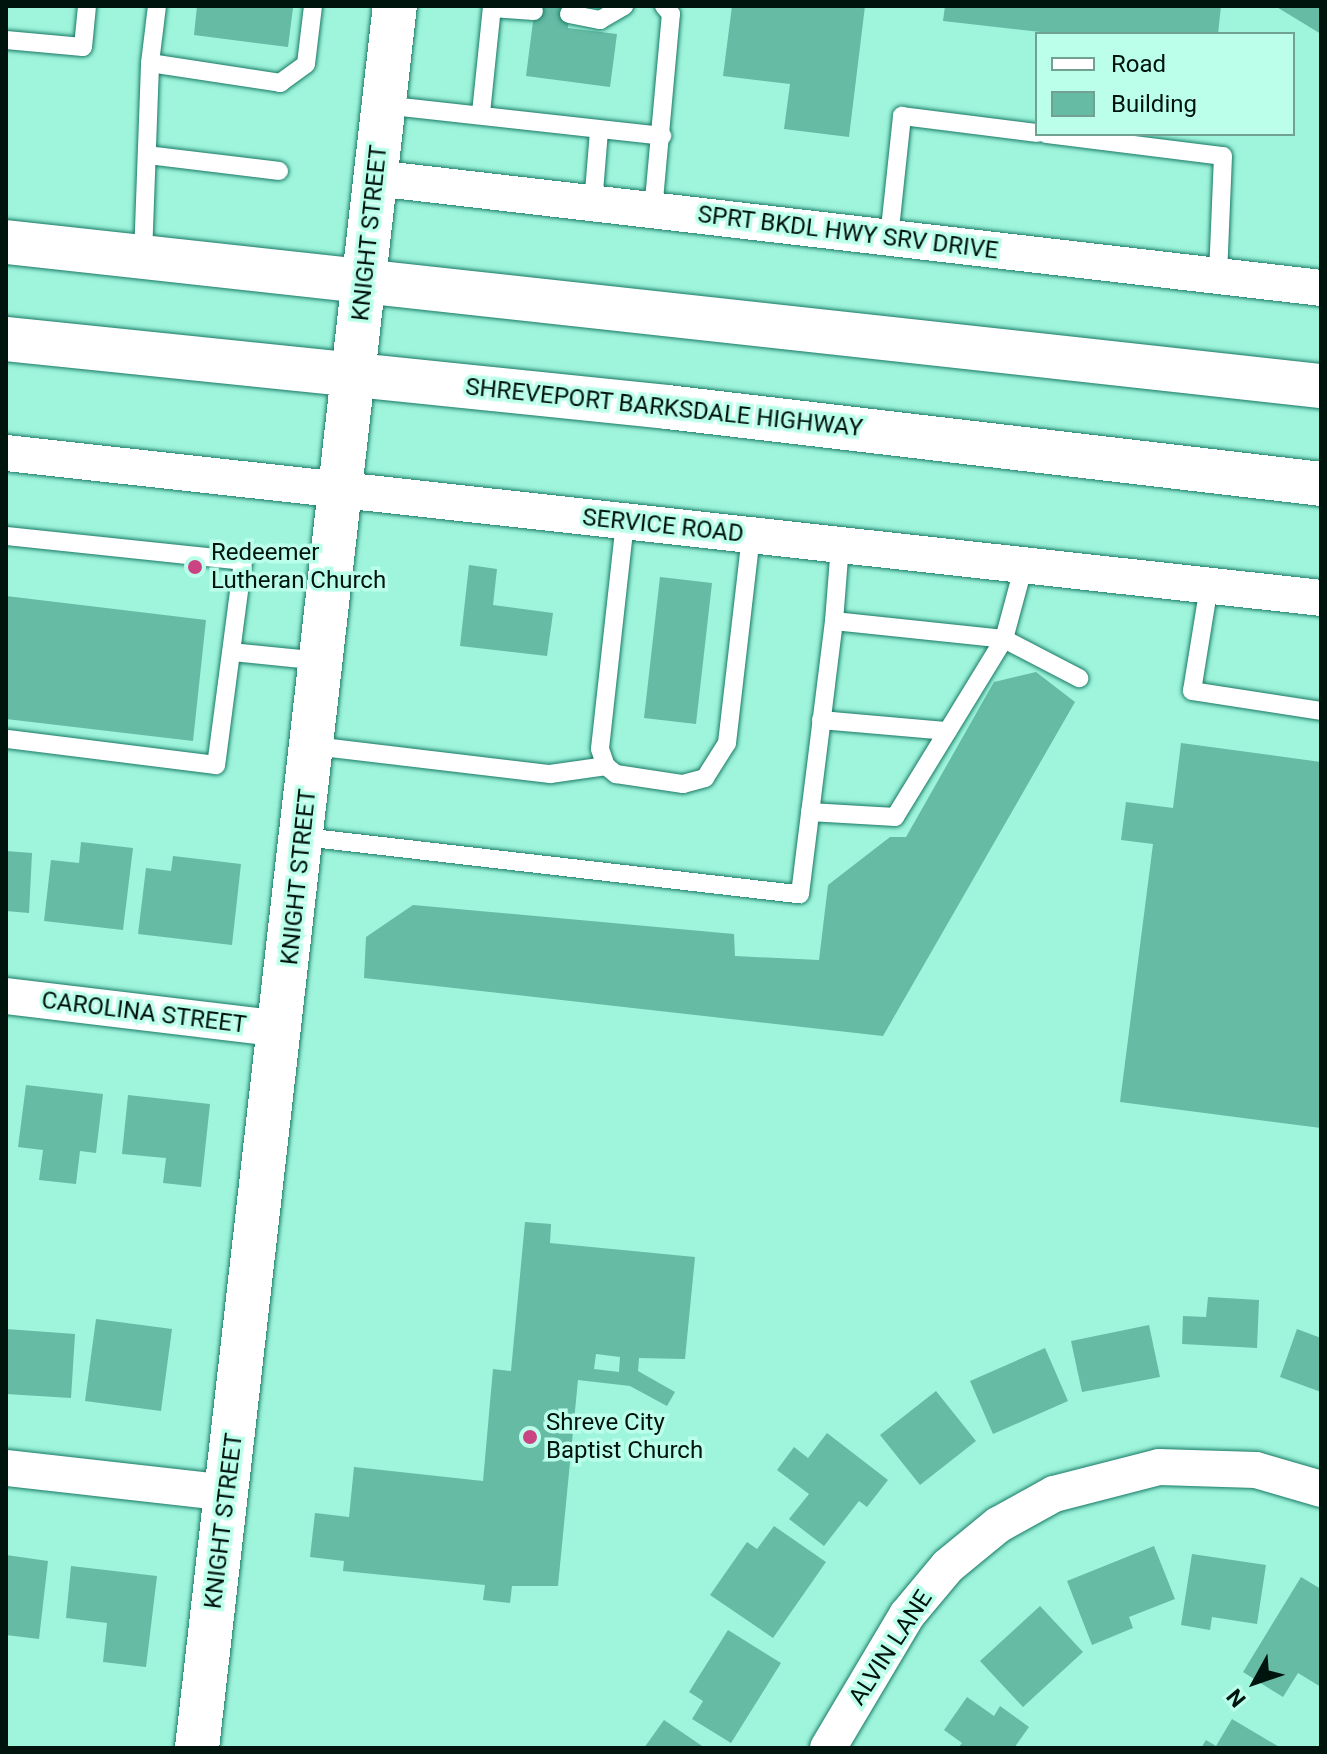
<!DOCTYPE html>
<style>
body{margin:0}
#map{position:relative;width:1327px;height:1754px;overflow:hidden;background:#9ef5dc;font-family:Roboto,sans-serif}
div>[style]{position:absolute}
.building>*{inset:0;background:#65bba4}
.roads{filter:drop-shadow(0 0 2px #197965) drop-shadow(0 0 2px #197965)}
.service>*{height:18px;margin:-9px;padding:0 9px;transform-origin:9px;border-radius:9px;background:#fff}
.minor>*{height:36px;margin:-18px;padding:0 18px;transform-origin:18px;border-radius:18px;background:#fff}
.tertiary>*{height:44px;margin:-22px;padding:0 22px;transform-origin:22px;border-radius:22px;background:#fff}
.secondary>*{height:44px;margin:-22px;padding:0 22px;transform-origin:22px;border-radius:22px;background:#fff}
.dots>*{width:22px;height:22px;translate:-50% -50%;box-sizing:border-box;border:4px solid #bbffea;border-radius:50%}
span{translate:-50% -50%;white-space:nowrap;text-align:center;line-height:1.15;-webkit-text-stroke:7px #bbffea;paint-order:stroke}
.street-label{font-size:24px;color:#00140e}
.poi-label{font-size:24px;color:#00140e}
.left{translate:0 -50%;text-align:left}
.frame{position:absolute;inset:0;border:8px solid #00140e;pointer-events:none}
.legend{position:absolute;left:1035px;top:32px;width:260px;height:104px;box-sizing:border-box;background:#bbffea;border:2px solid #70a192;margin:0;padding:10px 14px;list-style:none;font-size:24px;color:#00140e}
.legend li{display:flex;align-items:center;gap:16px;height:40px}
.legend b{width:40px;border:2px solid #70a192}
.north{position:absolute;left:1215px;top:1642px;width:80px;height:80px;-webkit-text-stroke:6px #bbffea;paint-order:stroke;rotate:230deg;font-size:22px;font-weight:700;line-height:32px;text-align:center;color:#00140e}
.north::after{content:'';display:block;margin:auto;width:28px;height:36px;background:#00140e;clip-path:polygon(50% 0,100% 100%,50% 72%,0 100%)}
</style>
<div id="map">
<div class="building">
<i style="clip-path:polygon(197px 6px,293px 8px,288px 47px,194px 35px)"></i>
<i style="clip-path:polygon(535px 6px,570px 6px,568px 28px,617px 34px,610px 87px,526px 76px)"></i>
<i style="clip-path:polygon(732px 6px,865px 6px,849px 137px,784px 129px,790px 84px,723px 76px)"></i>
<i style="clip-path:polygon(945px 6px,1221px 6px,1218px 34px,1059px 34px,943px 21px)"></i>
<i style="clip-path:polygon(1275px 6px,1321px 6px,1321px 34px)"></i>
<i style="clip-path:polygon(469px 565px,497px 569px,493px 605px,553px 613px,547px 656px,460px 646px)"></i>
<i style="clip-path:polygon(660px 577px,712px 583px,696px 724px,644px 718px)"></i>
<i style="clip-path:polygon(6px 596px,206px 620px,193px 741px,6px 719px)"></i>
<i style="clip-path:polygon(1036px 672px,1075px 702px,883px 1036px,364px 978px,366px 937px,413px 905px,734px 934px,735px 956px,819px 960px,828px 885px,890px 837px,906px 837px,994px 682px)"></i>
<i style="clip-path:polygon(1181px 743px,1321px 762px,1321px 1128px,1120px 1102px,1153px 844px,1121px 840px,1126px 802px,1173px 808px)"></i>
<i style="clip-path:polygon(81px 842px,133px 848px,123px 930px,44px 921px,51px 860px,79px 863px)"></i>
<i style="clip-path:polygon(6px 851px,32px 853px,29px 913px,6px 911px)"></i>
<i style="clip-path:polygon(173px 856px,241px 864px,232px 945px,138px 934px,146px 868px,171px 871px)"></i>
<i style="clip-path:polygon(26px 1085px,103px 1094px,96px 1153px,80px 1151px,76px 1184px,39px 1180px,43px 1150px,18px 1147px)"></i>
<i style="clip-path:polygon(128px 1095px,210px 1104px,201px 1187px,163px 1183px,166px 1158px,122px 1154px)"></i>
<i style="clip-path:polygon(evenodd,525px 1222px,551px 1224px,550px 1243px,695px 1257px,685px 1359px,639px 1358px,638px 1371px,675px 1392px,667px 1406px,630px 1386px,578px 1380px,558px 1586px,512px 1586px,510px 1603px,483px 1600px,485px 1585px,343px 1571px,344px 1561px,310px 1557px,315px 1513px,349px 1517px,354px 1467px,483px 1481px,493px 1369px,511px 1371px,525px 1222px,596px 1354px,620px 1357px,619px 1372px,594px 1369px,596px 1354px)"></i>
<i style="clip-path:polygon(1208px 1297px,1259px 1300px,1257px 1348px,1182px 1344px,1183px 1316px,1206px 1317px)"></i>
<i style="clip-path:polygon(96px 1319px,172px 1329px,161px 1411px,85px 1401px)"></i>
<i style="clip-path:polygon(1149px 1325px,1160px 1377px,1082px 1392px,1071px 1341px)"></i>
<i style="clip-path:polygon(6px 1329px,75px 1334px,71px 1398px,6px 1394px)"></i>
<i style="clip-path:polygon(1297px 1329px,1321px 1338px,1321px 1392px,1280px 1377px)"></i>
<i style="clip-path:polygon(1045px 1348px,1068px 1401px,993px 1434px,970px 1381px)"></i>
<i style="clip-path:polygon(936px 1391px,976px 1441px,920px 1485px,880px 1435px)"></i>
<i style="clip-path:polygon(827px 1433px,888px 1480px,867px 1507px,859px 1501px,824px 1546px,789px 1519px,809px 1494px,777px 1470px,794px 1447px,808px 1458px)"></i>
<i style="clip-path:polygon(774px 1526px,826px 1562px,773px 1638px,710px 1595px,747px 1542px,757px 1549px)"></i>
<i style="clip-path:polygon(1154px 1546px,1175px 1599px,1129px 1617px,1133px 1628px,1092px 1645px,1067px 1581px)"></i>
<i style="clip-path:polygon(1192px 1554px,1266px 1565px,1257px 1624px,1212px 1617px,1210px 1630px,1181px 1625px)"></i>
<i style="clip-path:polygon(6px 1555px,48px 1561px,39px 1639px,6px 1635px)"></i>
<i style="clip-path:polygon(71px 1566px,157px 1576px,146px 1667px,103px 1662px,107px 1623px,66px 1618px)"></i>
<i style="clip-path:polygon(1301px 1577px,1321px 1589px,1321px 1687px,1298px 1673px,1283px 1697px,1243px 1672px)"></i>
<i style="clip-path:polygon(1040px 1606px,1083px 1652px,1023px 1707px,980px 1661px)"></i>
<i style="clip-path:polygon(728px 1630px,781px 1663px,731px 1743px,692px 1719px,703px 1701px,689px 1692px)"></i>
<i style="clip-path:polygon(967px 1697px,994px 1716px,1000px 1706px,1029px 1727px,1014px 1748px,958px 1748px,962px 1743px,944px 1730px)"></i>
<i style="clip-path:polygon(1232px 1719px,1281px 1748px,1201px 1748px,1206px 1740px,1216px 1746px)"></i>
<i style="clip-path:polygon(664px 1720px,705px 1748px,644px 1748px)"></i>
</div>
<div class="roads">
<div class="service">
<i style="left:492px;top:8px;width:42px;rotate:4.1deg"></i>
<i style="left:569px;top:14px;width:32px;rotate:11deg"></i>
<i style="left:600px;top:20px;width:28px;rotate:-30deg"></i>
<i style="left:6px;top:40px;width:77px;rotate:5.2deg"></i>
<i style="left:83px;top:47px;width:41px;rotate:-84.4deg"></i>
<i style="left:150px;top:63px;width:132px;rotate:8.7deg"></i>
<i style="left:280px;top:83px;width:32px;rotate:-36deg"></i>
<i style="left:306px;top:64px;width:58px;rotate:-83.1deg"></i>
<i style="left:383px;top:105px;width:281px;rotate:6.3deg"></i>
<i style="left:481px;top:113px;width:108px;rotate:-84.1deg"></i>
<i style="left:1046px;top:134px;width:178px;rotate:7.1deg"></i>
<i style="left:1223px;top:156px;width:120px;rotate:92.4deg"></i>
<i style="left:147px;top:155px;width:133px;rotate:6.9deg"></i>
<i style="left:593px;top:204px;width:73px;rotate:-85.3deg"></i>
<i style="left:653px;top:211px;width:198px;rotate:-84.8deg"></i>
<i style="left:671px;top:14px;width:11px;rotate:-131deg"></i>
<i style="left:889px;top:238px;width:123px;rotate:-83.9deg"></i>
<i style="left:902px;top:116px;width:136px;rotate:7.2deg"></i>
<i style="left:143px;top:256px;width:193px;rotate:-87.9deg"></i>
<i style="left:150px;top:63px;width:57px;rotate:-83deg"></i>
<i style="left:625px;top:522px;width:228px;rotate:96.3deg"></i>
<i style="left:600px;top:749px;width:18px;rotate:71deg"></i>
<i style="left:606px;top:766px;width:13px;rotate:39deg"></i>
<i style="left:616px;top:774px;width:68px;rotate:8.5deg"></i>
<i style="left:683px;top:784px;width:23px;rotate:-15deg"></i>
<i style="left:705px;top:778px;width:41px;rotate:-57.8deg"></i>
<i style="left:727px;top:743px;width:209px;rotate:-83.4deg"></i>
<i style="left:6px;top:536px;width:238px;rotate:6deg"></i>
<i style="left:243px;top:561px;width:206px;rotate:97.5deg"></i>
<i style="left:216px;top:765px;width:212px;rotate:-172.9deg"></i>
<i style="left:840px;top:545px;width:76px;rotate:94.5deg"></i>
<i style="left:834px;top:621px;width:171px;rotate:6deg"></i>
<i style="left:1004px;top:639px;width:77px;rotate:-74.9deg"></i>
<i style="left:1209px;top:586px;width:106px;rotate:99.2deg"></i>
<i style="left:1192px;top:691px;width:131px;rotate:8.8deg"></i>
<i style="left:232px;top:652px;width:88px;rotate:5.8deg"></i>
<i style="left:821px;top:720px;width:127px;rotate:5deg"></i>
<i style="left:314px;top:746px;width:238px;rotate:6.8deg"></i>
<i style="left:550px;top:774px;width:57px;rotate:-8.1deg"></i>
<i style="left:810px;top:812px;width:85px;rotate:3.4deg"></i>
<i style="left:895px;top:817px;width:209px;rotate:-58.5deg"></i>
<i style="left:1004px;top:639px;width:85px;rotate:27.5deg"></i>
<i style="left:304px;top:837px;width:499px;rotate:6.6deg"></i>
<i style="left:800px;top:894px;width:275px;rotate:-82.9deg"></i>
</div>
<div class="minor">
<i style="left:375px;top:178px;width:952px;rotate:6.63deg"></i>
<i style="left:6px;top:453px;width:1323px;rotate:6.29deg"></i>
<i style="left:6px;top:996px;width:278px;rotate:6.8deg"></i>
<i style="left:6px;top:1468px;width:223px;rotate:6.4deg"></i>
<i style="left:828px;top:1748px;width:155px;rotate:-59.3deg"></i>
<i style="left:907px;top:1615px;width:64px;rotate:-50.1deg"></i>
<i style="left:948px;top:1566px;width:65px;rotate:-39.4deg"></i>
<i style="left:998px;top:1525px;width:64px;rotate:-29deg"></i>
<i style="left:1054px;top:1494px;width:108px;rotate:-14.4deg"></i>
<i style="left:1159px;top:1467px;width:97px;rotate:1.8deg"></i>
<i style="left:1256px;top:1470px;width:68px;rotate:16.3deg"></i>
</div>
<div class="tertiary">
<i style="left:197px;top:1748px;width:1753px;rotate:-83.52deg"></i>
</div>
<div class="secondary">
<i style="left:6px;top:242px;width:1323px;rotate:6.25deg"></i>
<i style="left:6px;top:339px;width:664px;rotate:5.87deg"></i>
<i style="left:667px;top:407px;width:659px;rotate:6.71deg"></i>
</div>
</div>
<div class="dots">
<i style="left:195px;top:567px;background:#ca4484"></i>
<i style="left:530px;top:1437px;background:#ca4484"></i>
</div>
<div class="street-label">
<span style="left:370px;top:233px;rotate:-84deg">KNIGHT STREET</span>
<span style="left:848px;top:233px;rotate:7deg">SPRT BKDL HWY SRV DRIVE</span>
<span style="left:664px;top:408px;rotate:6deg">SHREVEPORT BARKSDALE HIGHWAY</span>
<span style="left:663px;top:526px;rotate:6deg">SERVICE ROAD</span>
<span style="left:299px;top:877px;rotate:-84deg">KNIGHT STREET</span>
<span style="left:144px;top:1013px;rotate:7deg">CAROLINA STREET</span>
<span style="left:224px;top:1521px;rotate:-83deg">KNIGHT STREET</span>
<span style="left:891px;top:1648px;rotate:-57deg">ALVIN LANE</span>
</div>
<div class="poi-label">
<span class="left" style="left:211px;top:567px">Redeemer<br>Lutheran Church</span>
<span class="left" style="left:546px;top:1437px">Shreve City<br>Baptist Church</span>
</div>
<div class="frame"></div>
<ul class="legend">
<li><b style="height:10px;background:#fff"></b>Road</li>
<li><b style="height:22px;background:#65bba4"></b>Building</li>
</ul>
<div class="north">N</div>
</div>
